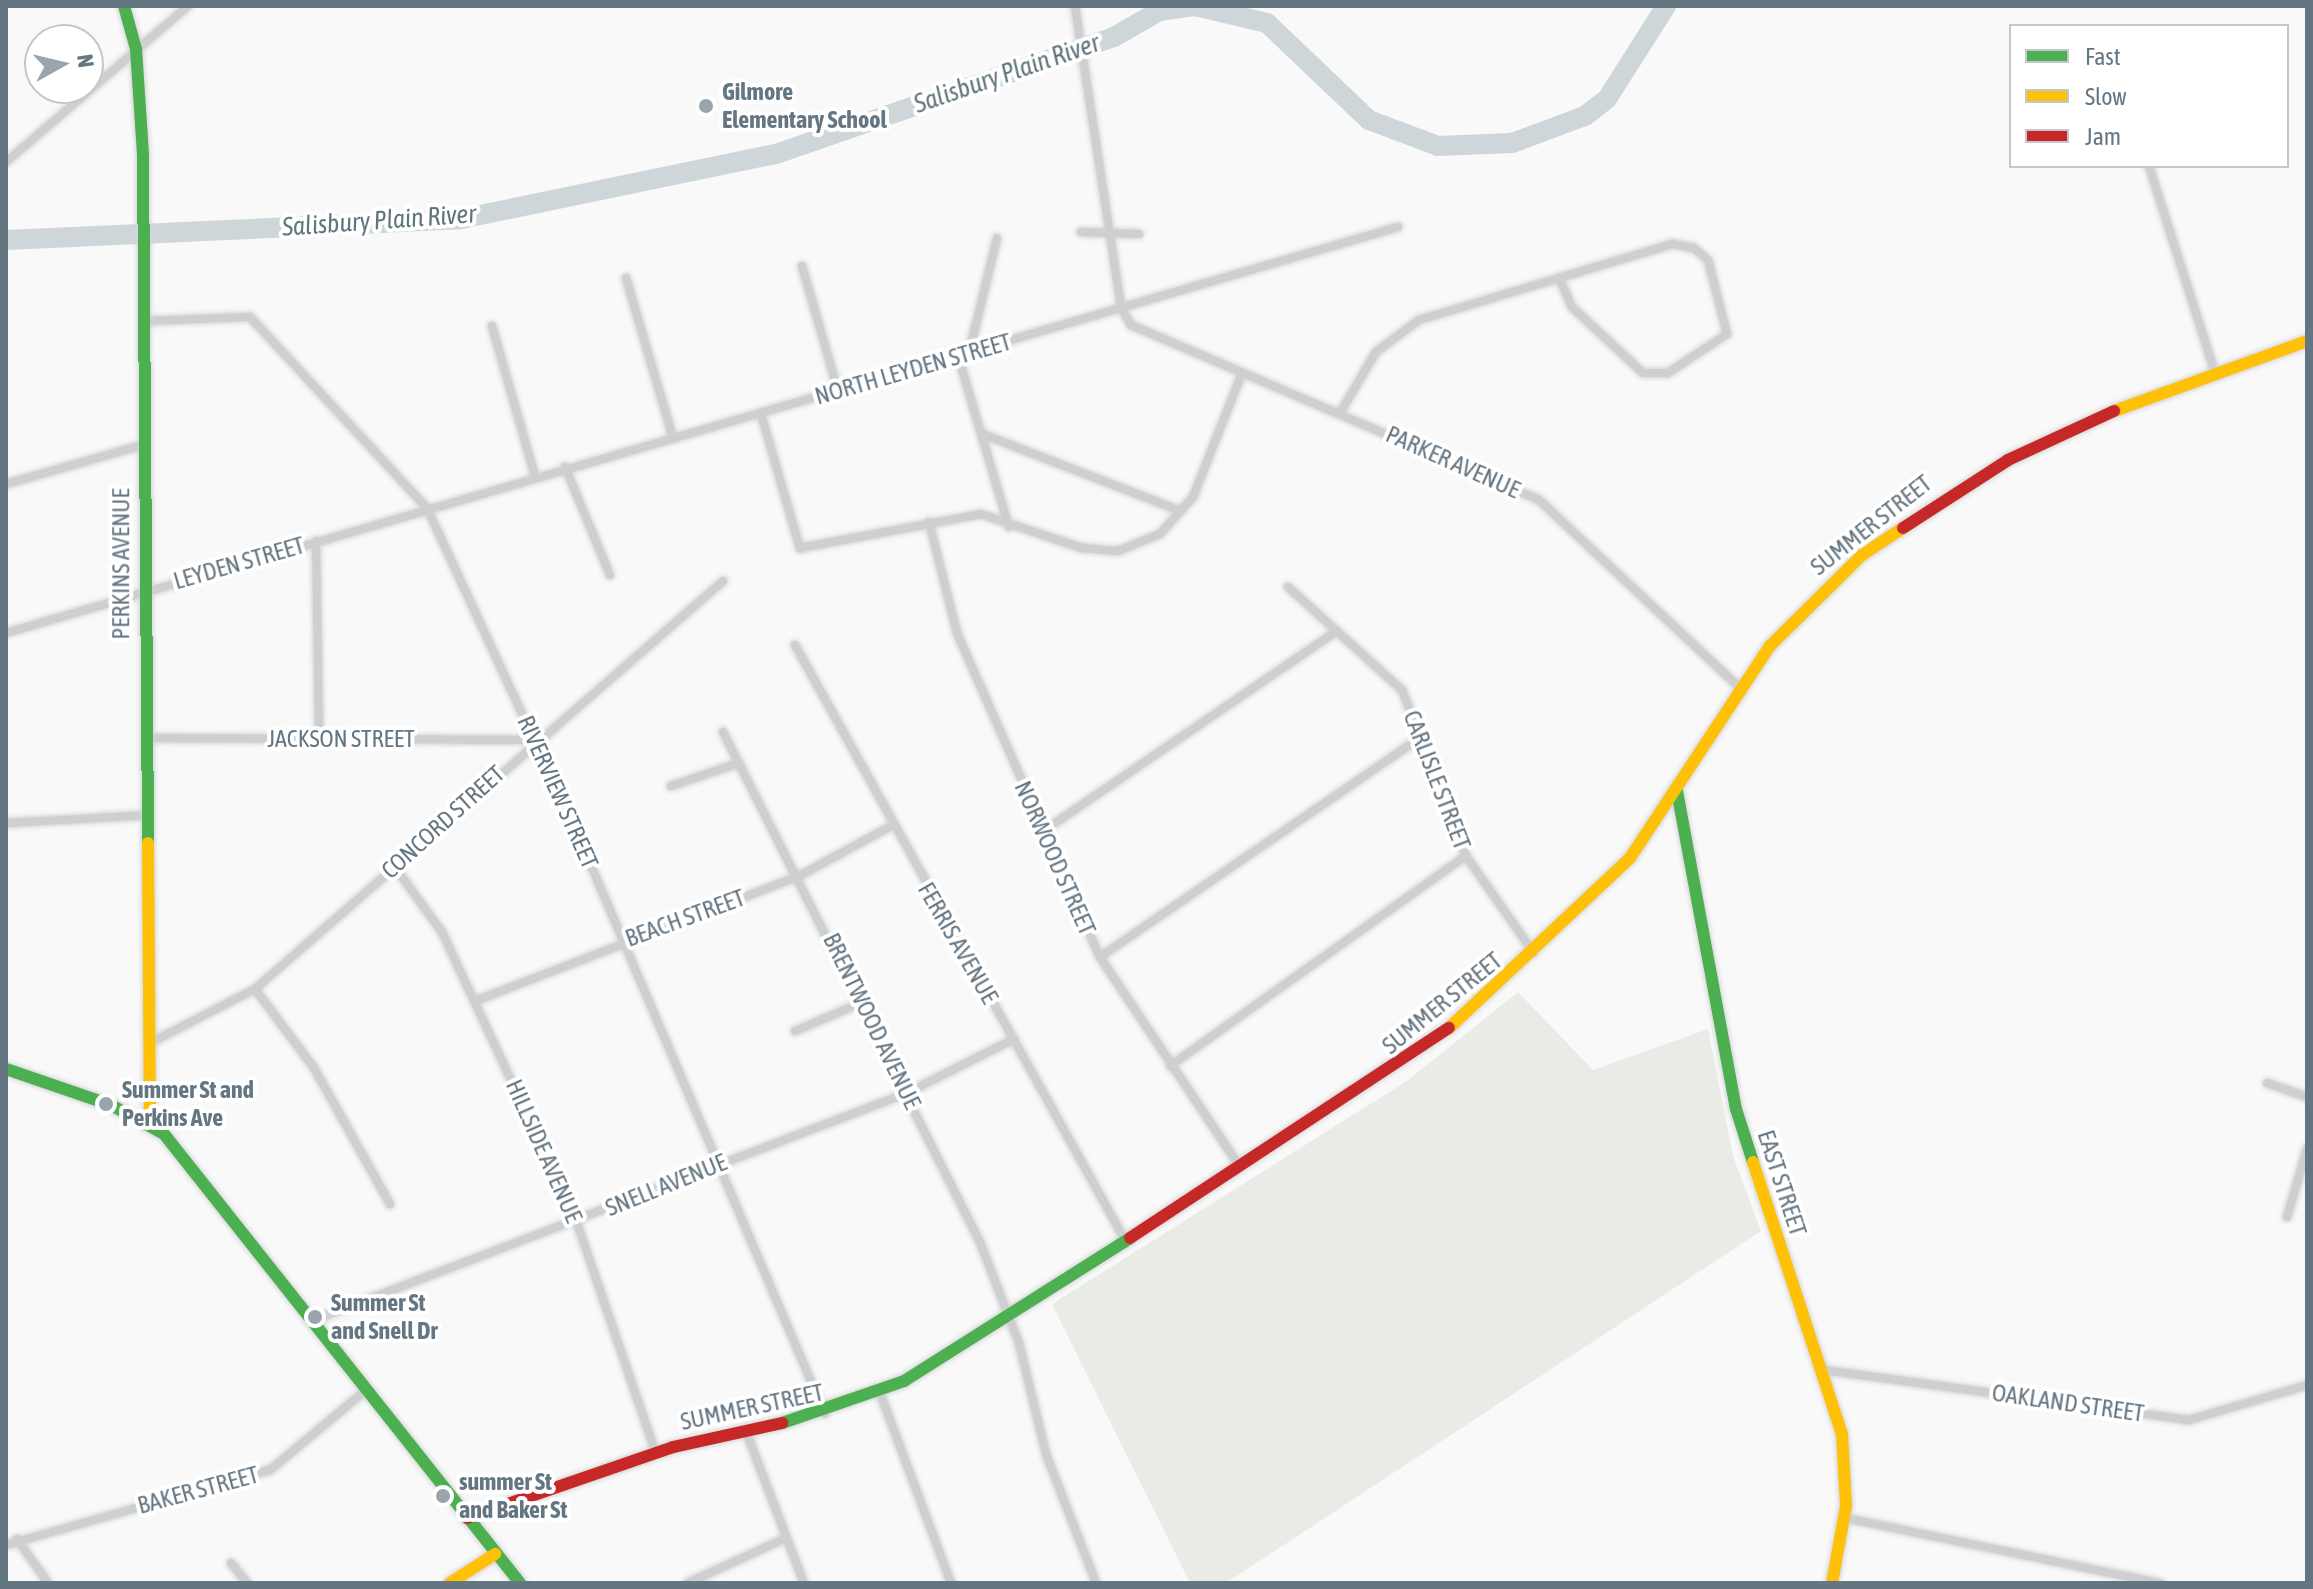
<!DOCTYPE html>
<style>
body{margin:0}
#map{position:relative;width:2313px;height:1589px;overflow:hidden;background:#f9f9f9;font-family:"Asap Condensed",sans-serif}
div>[style]{position:absolute}
.green>*{inset:0;background:#e8ebe6}
.river>*{height:20px;margin:-10px;padding:0 10px;transform-origin:10px;border-radius:10px;background:#ced6d9}
.roads{filter:drop-shadow(0 0 2px #d5d6d7) drop-shadow(0 0 2px #d5d6d7)}
.street>*{height:8px;margin:-4px;padding:0 4px;transform-origin:4px;border-radius:4px;background:#cecfd0}
.fast>*{height:12px;margin:-6px;padding:0 6px;transform-origin:6px;border-radius:6px;background:#4caf50}
.slow>*{height:12px;margin:-6px;padding:0 6px;transform-origin:6px;border-radius:6px;background:#ffc107}
.jam>*{height:12px;margin:-6px;padding:0 6px;transform-origin:6px;border-radius:6px;background:#c62828}
.dots>*{width:22px;height:22px;translate:-50% -50%;box-sizing:border-box;border:4px solid #fff;border-radius:50%}
span{translate:-50% -50%;white-space:nowrap;text-align:center;line-height:1.15;-webkit-text-stroke:8px #fff;paint-order:stroke}
.poi-label{font-size:24px;color:#657683;font-weight:700}
.left{translate:0 -50%;text-align:left}
.street-label{font-size:24px;color:#657683}
.water-label{font-size:26px;color:#60757c;font-style:italic}
.frame{position:absolute;inset:0;border:8px solid #657683;pointer-events:none}
.legend{position:absolute;left:2009px;top:24px;width:280px;height:144px;box-sizing:border-box;background:#fff;border:2px solid #c1c8cd;margin:0;padding:10px 14px;list-style:none;font-size:24px;color:#657683}
.legend li{display:flex;align-items:center;gap:16px;height:40px}
.legend b{width:40px;border:2px solid #c1c8cd}
.north{position:absolute;left:24px;top:24px;width:80px;height:80px;box-sizing:border-box;background:#fff;border:2px solid #c1c8cd;border-radius:50%;rotate:82deg;font-size:22px;font-weight:700;line-height:32px;text-align:center;color:#657683}
.north::after{content:'';display:block;margin:auto;width:28px;height:36px;background:#99a4ac;clip-path:polygon(50% 0,100% 100%,50% 72%,0 100%)}
</style>
<div id="map">
<div class="green">
<i style="clip-path:polygon(1518px 992px,1593px 1070px,1708px 1029px,1733px 1156px,1761px 1231px,1226px 1583px,1190px 1583px,1052px 1304px,1407px 1081px)"></i>
</div>
<div class="river">
<i style="left:6px;top:240px;width:455px;rotate:-2.6deg"></i>
<i style="left:461px;top:219px;width:322px;rotate:-11.7deg"></i>
<i style="left:776px;top:154px;width:358px;rotate:-19.1deg"></i>
<i style="left:1114px;top:37px;width:52px;rotate:-30deg"></i>
<i style="left:1159px;top:11px;width:36px;rotate:-8deg"></i>
<i style="left:1195px;top:6px;width:74px;rotate:13.3deg"></i>
<i style="left:1267px;top:23px;width:141px;rotate:43.6deg"></i>
<i style="left:1369px;top:120px;width:74px;rotate:20.6deg"></i>
<i style="left:1438px;top:146px;width:74px;rotate:-2.3deg"></i>
<i style="left:1512px;top:143px;width:78px;rotate:-20.3deg"></i>
<i style="left:1585px;top:116px;width:28px;rotate:-38deg"></i>
<i style="left:1607px;top:99px;width:110px;rotate:-57.6deg"></i>
</div>
<div class="roads">
<div class="street">
<i style="left:1075px;top:6px;width:305px;rotate:81.3deg"></i>
<i style="left:1121px;top:308px;width:20px;rotate:60deg"></i>
<i style="left:1131px;top:325px;width:444px;rotate:23.2deg"></i>
<i style="left:1539px;top:500px;width:277px;rotate:43.1deg"></i>
<i style="left:6px;top:162px;width:240px;rotate:-40.6deg"></i>
<i style="left:2149px;top:166px;width:217px;rotate:72.3deg"></i>
<i style="left:1081px;top:232px;width:58px;rotate:2deg"></i>
<i style="left:802px;top:266px;width:130px;rotate:73.9deg"></i>
<i style="left:626px;top:278px;width:167px;rotate:73.6deg"></i>
<i style="left:145px;top:321px;width:105px;rotate:-2.2deg"></i>
<i style="left:250px;top:317px;width:260px;rotate:47.2deg"></i>
<i style="left:427px;top:508px;width:360px;rotate:65.2deg"></i>
<i style="left:578px;top:835px;width:629px;rotate:66.9deg"></i>
<i style="left:492px;top:326px;width:156px;rotate:74deg"></i>
<i style="left:969px;top:353px;width:118px;rotate:-76.3deg"></i>
<i style="left:958px;top:356px;width:178px;rotate:73.4deg"></i>
<i style="left:1340px;top:413px;width:71px;rotate:-59.5deg"></i>
<i style="left:1376px;top:352px;width:54px;rotate:-36.7deg"></i>
<i style="left:1419px;top:320px;width:265px;rotate:-16.7deg"></i>
<i style="left:1673px;top:244px;width:21px;rotate:11deg"></i>
<i style="left:1694px;top:248px;width:18px;rotate:41deg"></i>
<i style="left:1708px;top:260px;width:76px;rotate:75.6deg"></i>
<i style="left:1727px;top:334px;width:71px;rotate:146.5deg"></i>
<i style="left:1668px;top:373px;width:25px;rotate:180deg"></i>
<i style="left:1643px;top:373px;width:97px;rotate:-137.1deg"></i>
<i style="left:1572px;top:307px;width:32px;rotate:-114deg"></i>
<i style="left:761px;top:414px;width:140px;rotate:73.8deg"></i>
<i style="left:800px;top:548px;width:184px;rotate:-10.6deg"></i>
<i style="left:981px;top:514px;width:107px;rotate:18.6deg"></i>
<i style="left:1082px;top:548px;width:36px;rotate:5deg"></i>
<i style="left:1118px;top:551px;width:45px;rotate:-22deg"></i>
<i style="left:1160px;top:534px;width:50px;rotate:-48.3deg"></i>
<i style="left:1193px;top:497px;width:133px;rotate:-68.4deg"></i>
<i style="left:985px;top:435px;width:210px;rotate:21.2deg"></i>
<i style="left:565px;top:467px;width:117px;rotate:67.4deg"></i>
<i style="left:6px;top:484px;width:141px;rotate:-16deg"></i>
<i style="left:929px;top:522px;width:114px;rotate:75.8deg"></i>
<i style="left:957px;top:633px;width:354px;rotate:66.2deg"></i>
<i style="left:1100px;top:957px;width:252px;rotate:56.3deg"></i>
<i style="left:316px;top:541px;width:198px;rotate:89.1deg"></i>
<i style="left:1288px;top:587px;width:154px;rotate:42.1deg"></i>
<i style="left:1402px;top:690px;width:178px;rotate:68.9deg"></i>
<i style="left:1466px;top:856px;width:118px;rotate:55deg"></i>
<i style="left:6px;top:633px;width:1450px;rotate:-16.26deg"></i>
<i style="left:795px;top:645px;width:680px;rotate:60.99deg"></i>
<i style="left:723px;top:732px;width:571px;rotate:63.26deg"></i>
<i style="left:980px;top:1242px;width:108px;rotate:68.9deg"></i>
<i style="left:1019px;top:1343px;width:114px;rotate:76.3deg"></i>
<i style="left:1046px;top:1454px;width:138px;rotate:68.8deg"></i>
<i style="left:145px;top:738px;width:391px;rotate:0.3deg"></i>
<i style="left:671px;top:786px;width:72px;rotate:-18.7deg"></i>
<i style="left:6px;top:823px;width:141px;rotate:-3.2deg"></i>
<i style="left:1042px;top:832px;width:353px;rotate:-34.3deg"></i>
<i style="left:394px;top:866px;width:82px;rotate:54deg"></i>
<i style="left:442px;top:932px;width:318px;rotate:65deg"></i>
<i style="left:576px;top:1220px;width:246px;rotate:71.1deg"></i>
<i style="left:1100px;top:957px;width:386px;rotate:-34.4deg"></i>
<i style="left:255px;top:989px;width:99px;rotate:53.2deg"></i>
<i style="left:314px;top:1068px;width:156px;rotate:60.8deg"></i>
<i style="left:475px;top:1001px;width:347px;rotate:-21.1deg"></i>
<i style="left:799px;top:876px;width:105px;rotate:-28.5deg"></i>
<i style="left:795px;top:1031px;width:74px;rotate:-23.1deg"></i>
<i style="left:150px;top:1043px;width:118px;rotate:-27.2deg"></i>
<i style="left:255px;top:989px;width:621px;rotate:-41.08deg"></i>
<i style="left:1170px;top:1066px;width:363px;rotate:-35.4deg"></i>
<i style="left:2267px;top:1083px;width:42px;rotate:19.3deg"></i>
<i style="left:2287px;top:1217px;width:71px;rotate:-73.6deg"></i>
<i style="left:314px;top:1320px;width:635px;rotate:-20.95deg"></i>
<i style="left:907px;top:1093px;width:120px;rotate:-26.8deg"></i>
<i style="left:1824px;top:1370px;width:368px;rotate:7.8deg"></i>
<i style="left:2189px;top:1420px;width:123px;rotate:-16.5deg"></i>
<i style="left:880px;top:1393px;width:203px;rotate:69.5deg"></i>
<i style="left:747px;top:1434px;width:160px;rotate:69.1deg"></i>
<i style="left:1845px;top:1518px;width:322px;rotate:11.7deg"></i>
<i style="left:17px;top:1539px;width:54px;rotate:54.8deg"></i>
<i style="left:6px;top:1545px;width:274px;rotate:-15.9deg"></i>
<i style="left:270px;top:1470px;width:125px;rotate:-39.8deg"></i>
<i style="left:231px;top:1563px;width:26px;rotate:51deg"></i>
<i style="left:688px;top:1583px;width:108px;rotate:-24.7deg"></i>
</div>
<div class="fast">
<i style="left:124px;top:6px;width:45px;rotate:74.4deg"></i>
<i style="left:136px;top:49px;width:106px;rotate:86.2deg"></i>
<i style="left:143px;top:155px;width:688px;rotate:89.58deg"></i>
<i style="left:1677px;top:791px;width:323px;rotate:79.5deg"></i>
<i style="left:1736px;top:1109px;width:56px;rotate:72.2deg"></i>
<i style="left:6px;top:1069px;width:111px;rotate:18.9deg"></i>
<i style="left:111px;top:1105px;width:60px;rotate:28.7deg"></i>
<i style="left:164px;top:1134px;width:573px;rotate:51.59deg"></i>
<i style="left:782px;top:1423px;width:129px;rotate:-19deg"></i>
<i style="left:904px;top:1381px;width:267px;rotate:-32.3deg"></i>
</div>
<div class="slow">
<i style="left:2114px;top:411px;width:205px;rotate:-19.9deg"></i>
<i style="left:148px;top:843px;width:280px;rotate:89.6deg"></i>
<i style="left:1449px;top:1028px;width:248px;rotate:-43.2deg"></i>
<i style="left:1630px;top:858px;width:254px;rotate:-56.6deg"></i>
<i style="left:1770px;top:646px;width:129px;rotate:-44.7deg"></i>
<i style="left:1862px;top:555px;width:49px;rotate:-33.4deg"></i>
<i style="left:1753px;top:1162px;width:286px;rotate:71.9deg"></i>
<i style="left:1842px;top:1434px;width:72px;rotate:86.8deg"></i>
<i style="left:1846px;top:1506px;width:78px;rotate:100.3deg"></i>
<i style="left:450px;top:1583px;width:54px;rotate:-32.8deg"></i>
</div>
<div class="jam">
<i style="left:1903px;top:528px;width:125px;rotate:-32.9deg"></i>
<i style="left:2008px;top:460px;width:117px;rotate:-24.8deg"></i>
<i style="left:1130px;top:1238px;width:382px;rotate:-33.4deg"></i>
<i style="left:467px;top:1518px;width:218px;rotate:-19deg"></i>
<i style="left:673px;top:1447px;width:112px;rotate:-12.4deg"></i>
</div>
</div>
<div class="dots">
<i style="left:706px;top:106px;background:#99a4ac"></i>
<i style="left:106px;top:1104px;background:#99a4ac"></i>
<i style="left:315px;top:1317px;background:#99a4ac"></i>
<i style="left:443px;top:1496px;background:#99a4ac"></i>
</div>
<div class="poi-label">
<span class="left" style="left:722px;top:106px">Gilmore<br>Elementary School</span>
<span class="left" style="left:122px;top:1104px">Summer St and<br>Perkins Ave</span>
<span class="left" style="left:331px;top:1317px">Summer St<br>and Snell Dr</span>
<span class="left" style="left:459px;top:1496px">summer St<br>and Baker St</span>
</div>
<div class="street-label">
<span style="left:913px;top:369px;rotate:-16deg">NORTH LEYDEN STREET</span>
<span style="left:1453px;top:462px;rotate:24deg">PARKER AVENUE</span>
<span style="left:1871px;top:525px;rotate:-38deg">SUMMER STREET</span>
<span style="left:239px;top:563px;rotate:-16deg">LEYDEN STREET</span>
<span style="left:121px;top:564px;rotate:-90deg">PERKINS AVENUE</span>
<span style="left:341px;top:739px">JACKSON STREET</span>
<span style="left:1437px;top:780px;rotate:69deg">CARLISLE STREET</span>
<span style="left:558px;top:792px;rotate:66deg">RIVERVIEW STREET</span>
<span style="left:443px;top:822px;rotate:-42deg">CONCORD STREET</span>
<span style="left:1055px;top:858px;rotate:66deg">NORWOOD STREET</span>
<span style="left:685px;top:918px;rotate:-20deg">BEACH STREET</span>
<span style="left:958px;top:943px;rotate:60deg">FERRIS AVENUE</span>
<span style="left:1442px;top:1003px;rotate:-39deg">SUMMER STREET</span>
<span style="left:872px;top:1021px;rotate:64deg">BRENTWOOD AVENUE</span>
<span style="left:544px;top:1151px;rotate:66deg">HILLSIDE AVENUE</span>
<span style="left:1782px;top:1183px;rotate:72deg">EAST STREET</span>
<span style="left:666px;top:1185px;rotate:-22deg">SNELL AVENUE</span>
<span style="left:2068px;top:1403px;rotate:8deg">OAKLAND STREET</span>
<span style="left:752px;top:1407px;rotate:-12deg">SUMMER STREET</span>
<span style="left:198px;top:1490px;rotate:-15deg">BAKER STREET</span>
</div>
<div class="water-label">
<span style="left:1007px;top:74px;rotate:-19deg">Salisbury Plain River</span>
<span style="left:379px;top:221px;rotate:-4deg">Salisbury Plain River</span>
</div>
<div class="frame"></div>
<ul class="legend">
<li><b style="height:10px;background:#4caf50"></b>Fast</li>
<li><b style="height:10px;background:#ffc107"></b>Slow</li>
<li><b style="height:10px;background:#c62828"></b>Jam</li>
</ul>
<div class="north">N</div>
</div>
